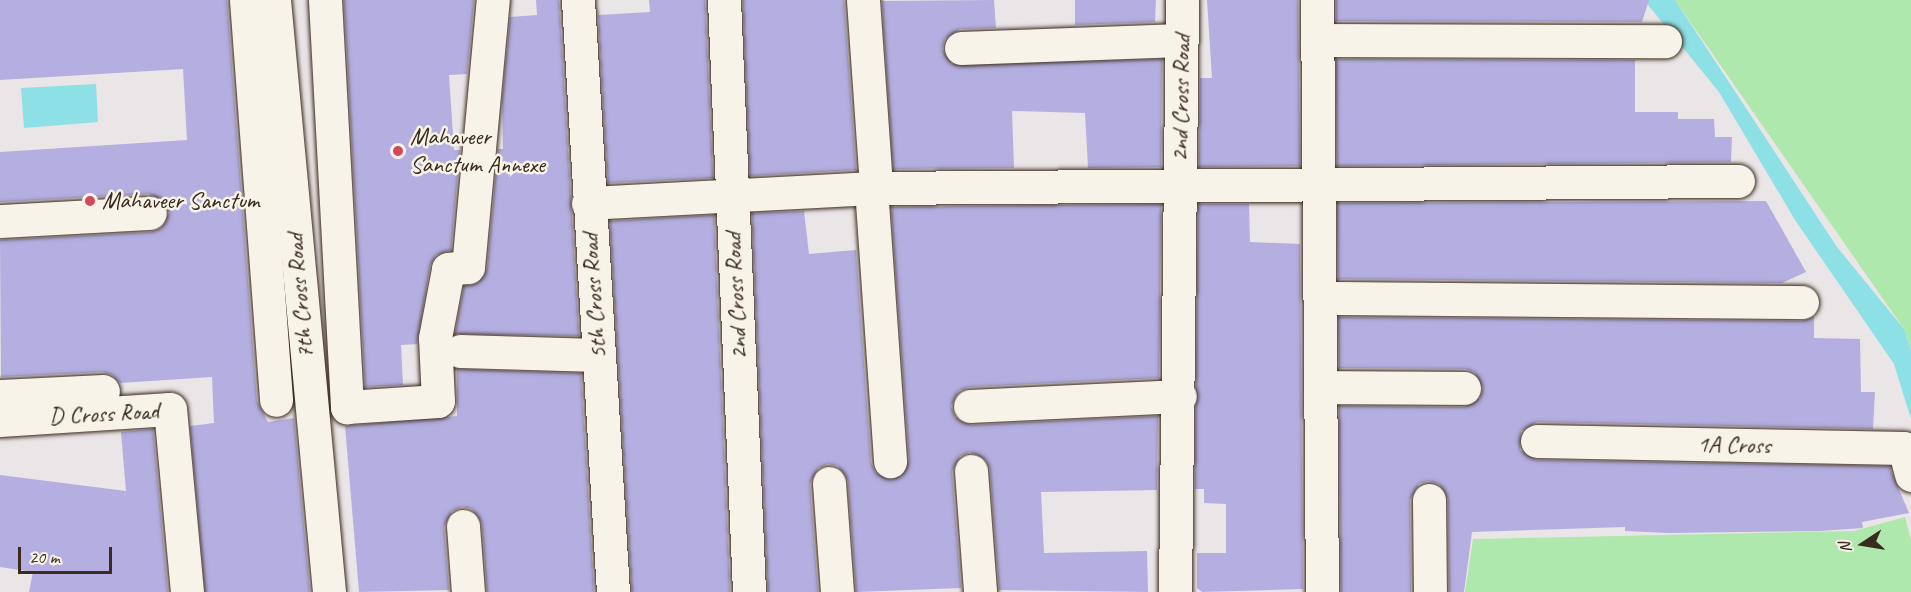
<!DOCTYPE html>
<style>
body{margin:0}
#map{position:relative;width:1911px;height:592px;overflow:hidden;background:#eae5e6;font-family:Caveat,sans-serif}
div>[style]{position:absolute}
.green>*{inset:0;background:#afe8ac}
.water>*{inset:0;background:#8ee0e7}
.building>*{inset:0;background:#b4afe0}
.roads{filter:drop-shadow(0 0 2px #3b2a1e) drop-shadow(0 0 2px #3b2a1e)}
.street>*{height:33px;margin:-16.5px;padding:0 16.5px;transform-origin:16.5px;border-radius:16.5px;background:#f7f3e8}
.dots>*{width:16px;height:16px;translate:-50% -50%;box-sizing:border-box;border:3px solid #f7f3e8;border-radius:50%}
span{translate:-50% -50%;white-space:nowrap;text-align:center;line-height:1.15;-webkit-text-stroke:5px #f7f3e8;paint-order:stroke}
.street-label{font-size:24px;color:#3b2a1e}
.poi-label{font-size:24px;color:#3b2a1e}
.left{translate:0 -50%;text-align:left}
.north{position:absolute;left:1833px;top:514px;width:60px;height:60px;-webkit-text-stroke:4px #f7f3e8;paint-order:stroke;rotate:258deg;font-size:16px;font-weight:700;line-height:24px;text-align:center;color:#3b2a1e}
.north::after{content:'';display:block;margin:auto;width:21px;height:27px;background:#3b2a1e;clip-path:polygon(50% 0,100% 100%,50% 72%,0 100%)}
.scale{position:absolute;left:18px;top:547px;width:94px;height:27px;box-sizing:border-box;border:3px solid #3b2a1e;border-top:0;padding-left:8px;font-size:18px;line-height:21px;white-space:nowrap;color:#3b2a1e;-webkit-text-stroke:4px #f7f3e8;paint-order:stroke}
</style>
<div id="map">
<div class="green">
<i style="clip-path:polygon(1675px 0,1911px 0,1911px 351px,1904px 329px)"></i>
<i style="clip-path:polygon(1905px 517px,1911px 540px,1911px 592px,1465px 592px,1473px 539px,1854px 531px)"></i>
</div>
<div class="water">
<i style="clip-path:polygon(1644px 0,1675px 0,1837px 247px,1904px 329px,1911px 351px,1911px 419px,1894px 364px,1795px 220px,1719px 92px)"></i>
<i style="clip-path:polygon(96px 84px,98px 122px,24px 128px,21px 88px)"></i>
</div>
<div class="building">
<i style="clip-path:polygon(0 0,227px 0,257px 401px,268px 422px,294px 418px,310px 592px,205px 592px,190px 426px,214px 423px,212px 377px,120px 383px,112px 375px,102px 372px,1px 377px,0 240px,151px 232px,161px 228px,169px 213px,165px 202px,149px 194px,0 202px,0 152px,187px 140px,183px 69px,0 80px)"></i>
<i style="clip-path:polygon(344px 0,474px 0,467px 74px,449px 75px,454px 150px,460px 150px,451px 250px,436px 255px,430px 266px,417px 344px,401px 345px,403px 385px,365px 387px)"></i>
<i style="clip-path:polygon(536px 0,559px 0,579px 336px,455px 334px,464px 286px,478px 283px,487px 269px,498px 149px,503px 149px,502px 102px,510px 17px,537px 15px)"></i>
<i style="clip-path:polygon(649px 0,705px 0,713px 178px,608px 183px,598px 15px,650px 12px)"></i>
<i style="clip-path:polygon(743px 0,844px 0,856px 170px,750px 176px)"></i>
<i style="clip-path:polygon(994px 0,996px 28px,960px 29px,945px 39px,942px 49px,952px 64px,1162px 59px,1161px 167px,1088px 168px,1085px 113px,1012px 111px,1014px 168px,893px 169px,882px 1px)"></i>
<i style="clip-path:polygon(1075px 0,1156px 0,1155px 22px,1075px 25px)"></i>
<i style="clip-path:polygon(1207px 0,1298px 0,1300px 166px,1199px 167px,1200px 78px,1212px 78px)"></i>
<i style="clip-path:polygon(1336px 0,1649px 0,1642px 22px,1336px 21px)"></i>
<i style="clip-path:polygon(1336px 59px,1635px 60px,1635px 112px,1678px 112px,1678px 119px,1714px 119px,1715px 137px,1732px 137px,1731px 162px,1337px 166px)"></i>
<i style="clip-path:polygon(1766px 201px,1806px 272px,1782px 283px,1338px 279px,1337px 203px)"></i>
<i style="clip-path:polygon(1161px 204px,1159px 378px,969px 387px,959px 391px,951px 406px,955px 417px,971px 425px,1158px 416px,1157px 490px,1041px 492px,1044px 553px,1147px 551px,1148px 592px,999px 590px,990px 470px,986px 460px,970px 452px,960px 456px,952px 472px,961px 588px,856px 592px,848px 481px,838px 466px,828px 464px,818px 468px,810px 484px,818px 592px,768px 592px,752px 213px,804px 211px,809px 254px,856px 250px,871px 462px,875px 472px,891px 480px,901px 476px,909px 460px,891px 207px)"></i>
<i style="clip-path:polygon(1198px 204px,1249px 204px,1250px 242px,1300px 244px,1303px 589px,1202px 592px,1197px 588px,1197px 553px,1226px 553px,1226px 504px,1204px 503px,1204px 489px,1195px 489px)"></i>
<i style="clip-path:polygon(714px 215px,730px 592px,632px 592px,610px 221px)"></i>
<i style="clip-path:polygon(1814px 316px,1814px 338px,1860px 339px,1861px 392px,1875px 392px,1873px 429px,1537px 422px,1521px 431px,1520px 450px,1537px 460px,1889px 466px,1909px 513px,1862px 522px,1863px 528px,1820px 531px,1668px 533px,1625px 531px,1625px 527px,1472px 532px,1464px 592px,1449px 592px,1448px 499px,1439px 484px,1428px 481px,1419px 484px,1410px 500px,1411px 592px,1341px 592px,1339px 406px,1464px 407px,1480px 398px,1483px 388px,1474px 372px,1465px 369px,1339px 368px,1338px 317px,1802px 321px)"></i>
<i style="clip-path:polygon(457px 369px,581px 373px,594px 592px,487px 592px,482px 524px,472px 509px,462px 507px,452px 511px,444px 527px,449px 590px,359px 592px,345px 426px,457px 416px)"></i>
<i style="clip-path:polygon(153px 429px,168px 592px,29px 592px,33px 572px,0 567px,0 475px,126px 491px,121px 432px)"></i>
</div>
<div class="roads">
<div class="street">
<i style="left:246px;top:0;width:401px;rotate:85.7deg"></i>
<i style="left:274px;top:0;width:595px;rotate:84.69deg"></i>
<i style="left:325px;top:0;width:408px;rotate:86.9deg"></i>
<i style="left:347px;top:407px;width:91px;rotate:-3.8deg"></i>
<i style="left:438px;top:401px;width:63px;rotate:-92.7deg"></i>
<i style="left:435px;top:338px;width:70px;rotate:-79.3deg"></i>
<i style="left:448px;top:269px;width:20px;rotate:-6deg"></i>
<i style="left:468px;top:267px;width:268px;rotate:-84.7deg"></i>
<i style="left:578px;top:0;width:593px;rotate:86.62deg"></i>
<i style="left:724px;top:0;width:593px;rotate:87.58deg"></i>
<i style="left:863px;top:0;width:188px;rotate:86deg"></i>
<i style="left:1317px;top:0;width:592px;rotate:89.52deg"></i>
<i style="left:1318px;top:40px;width:347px;rotate:0.2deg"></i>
<i style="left:961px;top:48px;width:220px;rotate:-2.1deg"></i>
<i style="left:871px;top:188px;width:274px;rotate:86deg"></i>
<i style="left:588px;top:203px;width:288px;rotate:-3deg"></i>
<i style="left:876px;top:188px;width:862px;rotate:-0.47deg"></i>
<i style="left:0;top:221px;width:150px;rotate:-3.1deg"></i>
<i style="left:1323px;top:298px;width:479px;rotate:0.5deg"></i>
<i style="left:460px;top:351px;width:138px;rotate:1.7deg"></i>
<i style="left:1322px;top:387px;width:142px;rotate:0.4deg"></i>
<i style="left:0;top:396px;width:103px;rotate:-2.8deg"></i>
<i style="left:970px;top:406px;width:210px;rotate:-2.7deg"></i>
<i style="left:0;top:420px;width:170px;rotate:-3.7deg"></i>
<i style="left:170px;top:409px;width:184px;rotate:84.7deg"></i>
<i style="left:1537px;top:441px;width:367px;rotate:1.1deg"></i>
<i style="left:1904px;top:448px;width:28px;rotate:75deg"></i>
<i style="left:971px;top:471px;width:121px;rotate:85.7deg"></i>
<i style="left:829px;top:483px;width:109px;rotate:85.8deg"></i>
<i style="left:1429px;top:500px;width:92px;rotate:89.4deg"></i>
<i style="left:463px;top:526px;width:66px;rotate:85.7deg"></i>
<i style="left:1175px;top:592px;width:592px;rotate:-89.32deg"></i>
</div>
</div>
<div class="dots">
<i style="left:398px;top:151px;background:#d1495b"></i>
<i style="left:90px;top:201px;background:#d1495b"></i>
</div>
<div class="street-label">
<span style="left:1181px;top:98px;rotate:-89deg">2nd Cross Road</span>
<span style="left:300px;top:296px;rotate:-95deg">7th Cross Road</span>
<span style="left:594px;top:296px;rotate:-94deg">5th Cross Road</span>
<span style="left:736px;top:296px;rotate:-93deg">2nd Cross Road</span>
<span style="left:104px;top:414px;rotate:-3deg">D Cross Road</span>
<span style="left:1734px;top:445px;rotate:1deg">1A Cross</span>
</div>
<div class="poi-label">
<span class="left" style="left:410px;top:151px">Mahaveer<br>Sanctum Annexe</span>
<span class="left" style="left:102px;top:201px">Mahaveer Sanctum</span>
</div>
<div class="north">N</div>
<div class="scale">20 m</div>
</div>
